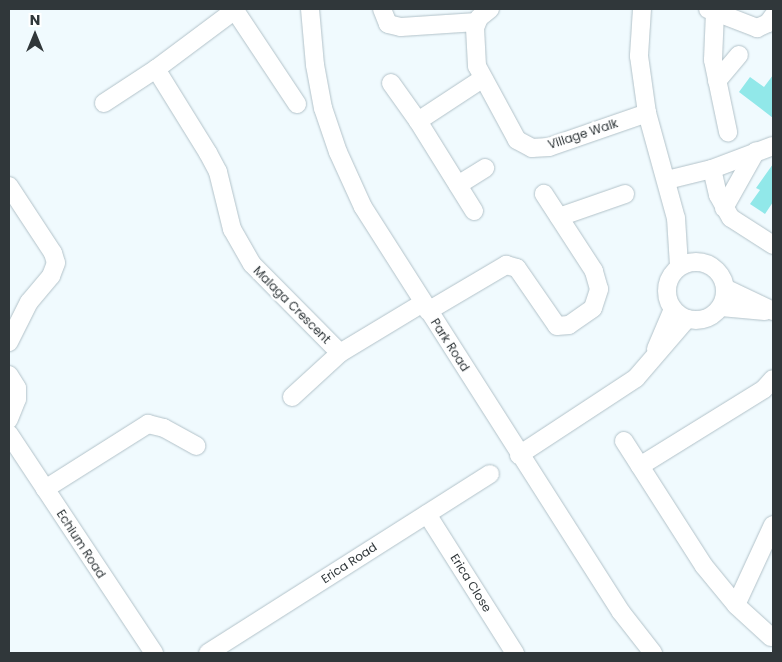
<!DOCTYPE html>
<style>
body{margin:0}
#map{position:relative;width:782px;height:662px;overflow:hidden;background:#f0fafe;font-family:Poppins,sans-serif}
div>[style]{position:absolute}
.building>*{inset:0;background:#91e8e9}
.roads{filter:drop-shadow(0 0 1px #b2c2c9) drop-shadow(0 0 1px #b2c2c9)}
.minor>*{height:18px;margin:-9px;padding:0 9px;transform-origin:9px;border-radius:9px;background:#fff}
.minor>.ring{margin:-9px;padding:0;box-sizing:content-box;background:none;border:18px solid #fff;border-radius:50%}
span{translate:-50% -50%;white-space:nowrap;text-align:center;line-height:1.15;-webkit-text-stroke:5px #fff;paint-order:stroke}
.street-label{font-size:12px;color:#30373a}
.frame{position:absolute;inset:0;border:10px solid #30373a;pointer-events:none}
.north{position:absolute;left:10px;top:10px;width:50px;height:50px;-webkit-text-stroke:4px #fff;paint-order:stroke;rotate:0deg;font-size:14px;font-weight:700;line-height:20px;text-align:center;color:#30373a}
.north::after{content:'';display:block;margin:auto;width:18px;height:22px;background:#30373a;clip-path:polygon(50% 0,100% 100%,50% 72%,0 100%)}
</style>
<div id="map">
<div class="building">
<i style="clip-path:polygon(773px 75px,773px 118px,739px 92px,750px 77px,764px 87px)"></i>
<i style="clip-path:polygon(773px 164px,773px 202px,765px 214px,750px 204px,760px 190px,756px 188px)"></i>
</div>
<div class="roads">
<div class="minor">
<i style="left:234px;top:9px;width:114px;rotate:56.4deg"></i>
<i style="left:310px;top:9px;width:56px;rotate:84.9deg"></i>
<i style="left:315px;top:65px;width:44px;rotate:79.5deg"></i>
<i style="left:323px;top:108px;width:46px;rotate:71.2deg"></i>
<i style="left:338px;top:152px;width:60px;rotate:65.6deg"></i>
<i style="left:363px;top:207px;width:480px;rotate:57.5deg"></i>
<i style="left:621px;top:612px;width:52px;rotate:52deg"></i>
<i style="left:382px;top:9px;width:16px;rotate:68deg"></i>
<i style="left:388px;top:24px;width:13px;rotate:13deg"></i>
<i style="left:401px;top:27px;width:76px;rotate:-3.8deg"></i>
<i style="left:490px;top:9px;width:14px;rotate:141deg"></i>
<i style="left:479px;top:18px;width:11px;rotate:112deg"></i>
<i style="left:475px;top:28px;width:38px;rotate:87deg"></i>
<i style="left:477px;top:66px;width:84px;rotate:61.6deg"></i>
<i style="left:517px;top:140px;width:17px;rotate:28deg"></i>
<i style="left:532px;top:148px;width:17px;rotate:-3deg"></i>
<i style="left:549px;top:147px;width:104px;rotate:-19.1deg"></i>
<i style="left:642px;top:9px;width:47px;rotate:93.7deg"></i>
<i style="left:639px;top:56px;width:58px;rotate:82deg"></i>
<i style="left:647px;top:113px;width:109px;rotate:74.6deg"></i>
<i style="left:676px;top:218px;width:48px;rotate:86.4deg"></i>
<i style="left:708px;top:9px;width:53px;rotate:21.2deg"></i>
<i style="left:757px;top:28px;width:12px;rotate:-24deg"></i>
<i style="left:768px;top:23px;width:9px;rotate:-54deg"></i>
<i style="left:235px;top:10px;width:99px;rotate:143.2deg"></i>
<i style="left:156px;top:69px;width:99px;rotate:58.2deg"></i>
<i style="left:208px;top:153px;width:21px;rotate:62deg"></i>
<i style="left:218px;top:172px;width:59px;rotate:76.2deg"></i>
<i style="left:232px;top:229px;width:40px;rotate:60.3deg"></i>
<i style="left:252px;top:264px;width:125px;rotate:45.3deg"></i>
<i style="left:340px;top:353px;width:97px;rotate:-31.1deg"></i>
<i style="left:715px;top:12px;width:48px;rotate:92.4deg"></i>
<i style="left:713px;top:60px;width:74px;rotate:78.2deg"></i>
<i style="left:717px;top:81px;width:34px;rotate:-50deg"></i>
<i style="left:391px;top:83px;width:47px;rotate:54.6deg"></i>
<i style="left:418px;top:121px;width:106px;rotate:58.1deg"></i>
<i style="left:104px;top:103px;width:62px;rotate:-33.2deg"></i>
<i style="left:418px;top:121px;width:77px;rotate:-33.3deg"></i>
<i style="left:712px;top:169px;width:27px;rotate:77deg"></i>
<i style="left:718px;top:195px;width:26px;rotate:61deg"></i>
<i style="left:731px;top:218px;width:50px;rotate:32.7deg"></i>
<i style="left:667px;top:180px;width:46px;rotate:-13.7deg"></i>
<i style="left:712px;top:169px;width:65px;rotate:-20.7deg"></i>
<i style="left:458px;top:185px;width:32px;rotate:-32deg"></i>
<i style="left:9px;top:186px;width:80px;rotate:56.7deg"></i>
<i style="left:53px;top:253px;width:10px;rotate:73deg"></i>
<i style="left:56px;top:263px;width:14px;rotate:111deg"></i>
<i style="left:51px;top:276px;width:34px;rotate:130deg"></i>
<i style="left:29px;top:302px;width:45px;rotate:116.6deg"></i>
<i style="left:724px;top:208px;width:65px;rotate:-60.7deg"></i>
<i style="left:559px;top:217px;width:70px;rotate:-19.2deg"></i>
<i class="ring" style="left:667px;top:262px;width:40px;height:40px"></i>
<i style="left:725px;top:288px;width:53px;rotate:25.6deg"></i>
<i style="left:721px;top:307px;width:44px;rotate:5.2deg"></i>
<i style="left:428px;top:311px;width:91px;rotate:-30.5deg"></i>
<i style="left:506px;top:265px;width:11px;rotate:15deg"></i>
<i style="left:517px;top:268px;width:70px;rotate:55.4deg"></i>
<i style="left:557px;top:326px;width:12px;rotate:-5deg"></i>
<i style="left:569px;top:325px;width:29px;rotate:-35deg"></i>
<i style="left:593px;top:308px;width:20px;rotate:-72deg"></i>
<i style="left:599px;top:289px;width:19px;rotate:-106deg"></i>
<i style="left:594px;top:271px;width:92px;rotate:-123deg"></i>
<i style="left:656px;top:349px;width:43px;rotate:-67deg"></i>
<i style="left:9px;top:375px;width:15px;rotate:58deg"></i>
<i style="left:17px;top:388px;width:11px;rotate:90deg"></i>
<i style="left:17px;top:399px;width:22px;rotate:112deg"></i>
<i style="left:292px;top:397px;width:65px;rotate:-42.5deg"></i>
<i style="left:9px;top:434px;width:263px;rotate:56.5deg"></i>
<i style="left:624px;top:441px;width:148px;rotate:57.4deg"></i>
<i style="left:704px;top:566px;width:50px;rotate:50.6deg"></i>
<i style="left:519px;top:455px;width:140px;rotate:-33.3deg"></i>
<i style="left:636px;top:378px;width:78px;rotate:-49.2deg"></i>
<i style="left:640px;top:466px;width:146px;rotate:-31.8deg"></i>
<i style="left:764px;top:389px;width:13px;rotate:-48deg"></i>
<i style="left:45px;top:489px;width:122px;rotate:-32.3deg"></i>
<i style="left:148px;top:424px;width:16px;rotate:14deg"></i>
<i style="left:164px;top:428px;width:37px;rotate:29deg"></i>
<i style="left:427px;top:514px;width:165px;rotate:57.7deg"></i>
<i style="left:771px;top:637px;width:47px;rotate:-137.6deg"></i>
<i style="left:736px;top:605px;width:88px;rotate:-65.2deg"></i>
<i style="left:208px;top:653px;width:334px;rotate:-32.4deg"></i>
</div>
</div>
<div class="street-label">
<span style="left:583px;top:134px;rotate:-18deg">Village Walk</span>
<span style="left:292px;top:305px;rotate:45deg">Malaga Crescent</span>
<span style="left:450px;top:345px;rotate:57deg">Park Road</span>
<span style="left:81px;top:544px;rotate:57deg">Echium Road</span>
<span style="left:349px;top:563px;rotate:-33deg">Erica Road</span>
<span style="left:471px;top:583px;rotate:58deg">Erica Close</span>
</div>
<div class="frame"></div>
<div class="north">N</div>
</div>
